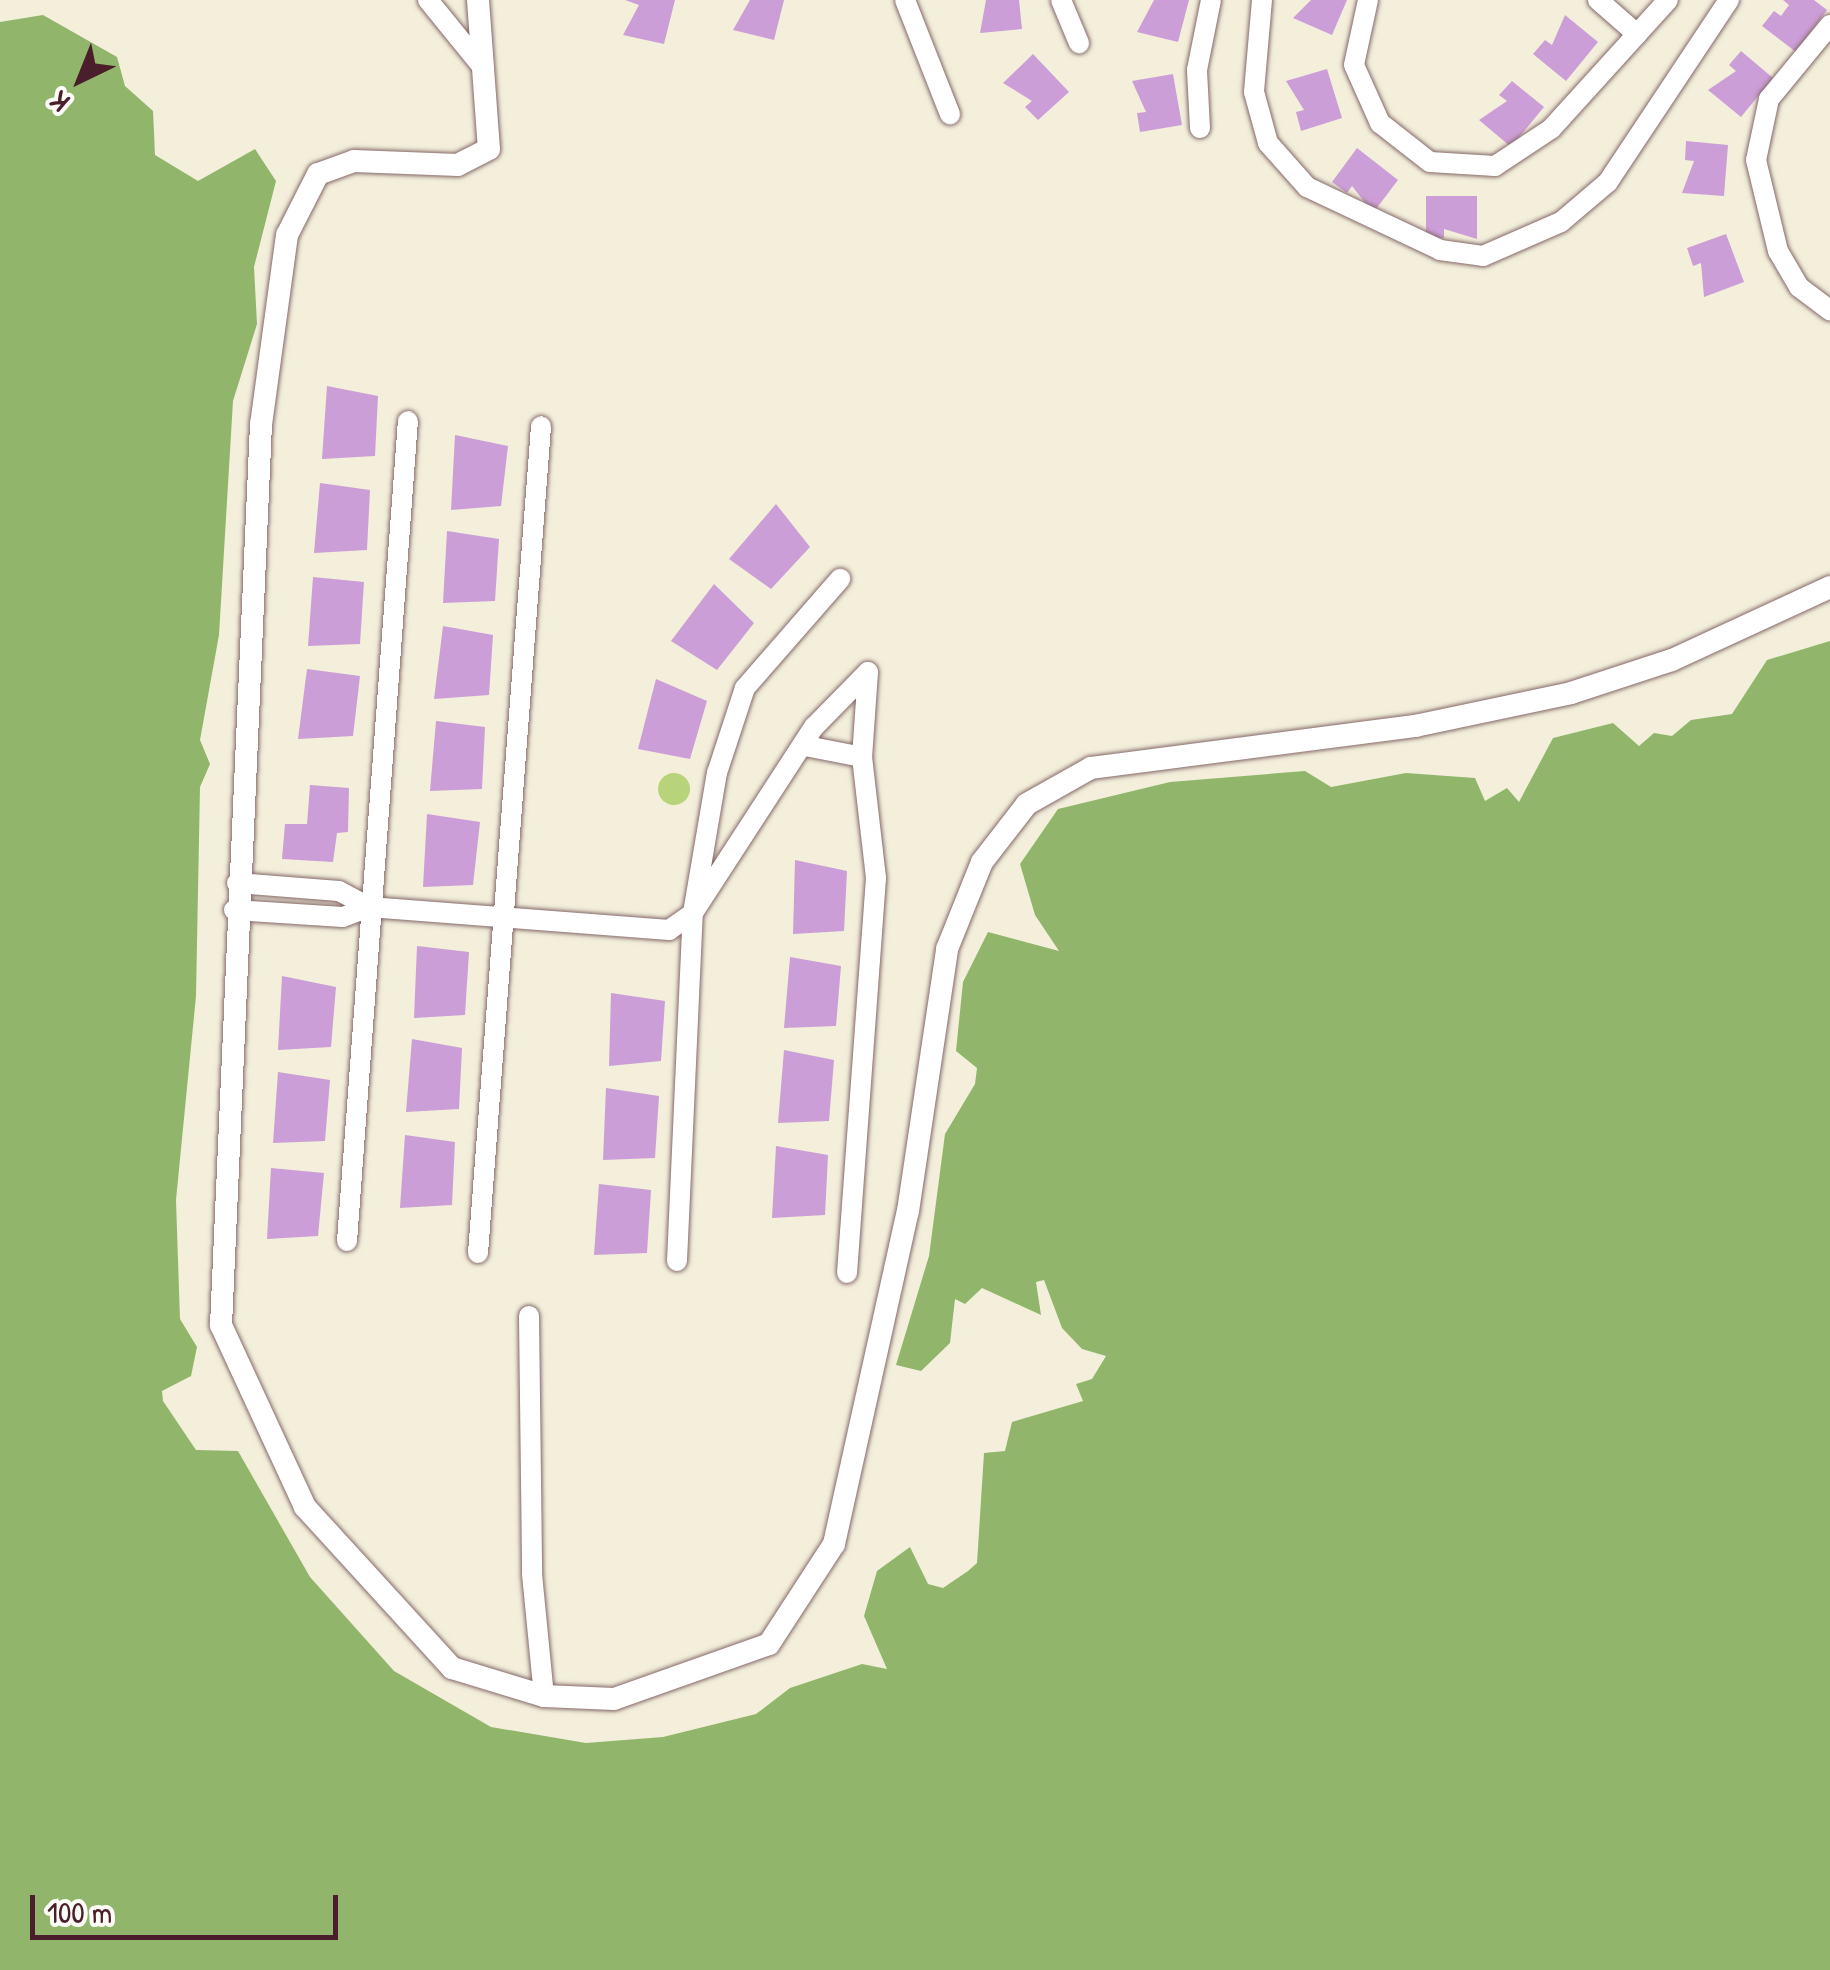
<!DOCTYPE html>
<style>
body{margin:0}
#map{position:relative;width:1830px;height:1970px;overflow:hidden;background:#f3efdb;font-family:"Patrick Hand",sans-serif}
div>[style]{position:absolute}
.green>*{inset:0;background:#b7d47b}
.round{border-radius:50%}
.forest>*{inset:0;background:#91b66b}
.building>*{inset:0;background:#cc9ed7}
.roads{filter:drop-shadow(0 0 2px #856869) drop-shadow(0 0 2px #856869)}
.minor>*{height:20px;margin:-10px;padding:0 10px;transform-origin:10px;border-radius:10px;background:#fff}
.tertiary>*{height:22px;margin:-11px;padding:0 11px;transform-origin:11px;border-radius:11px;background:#fff}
span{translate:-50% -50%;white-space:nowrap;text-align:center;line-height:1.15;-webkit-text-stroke:8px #fdfcf7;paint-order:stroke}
.north{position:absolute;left:30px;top:30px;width:100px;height:100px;-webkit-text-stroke:8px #fdfcf7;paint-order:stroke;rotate:223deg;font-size:28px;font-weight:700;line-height:40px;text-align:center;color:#4a1f2b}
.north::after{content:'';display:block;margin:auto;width:35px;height:45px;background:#4a1f2b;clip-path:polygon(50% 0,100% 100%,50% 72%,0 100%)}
.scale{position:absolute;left:30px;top:1895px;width:308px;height:45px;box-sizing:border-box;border:5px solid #4a1f2b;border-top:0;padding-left:12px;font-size:30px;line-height:35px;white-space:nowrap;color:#4a1f2b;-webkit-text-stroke:8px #fdfcf7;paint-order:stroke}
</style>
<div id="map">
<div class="green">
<i class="round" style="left:658px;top:773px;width:32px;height:32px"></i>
</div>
<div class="forest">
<i style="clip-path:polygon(43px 15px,117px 57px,125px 86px,153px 111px,155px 155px,198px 181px,255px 149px,276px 181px,254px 267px,257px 324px,233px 401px,219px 635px,200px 740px,210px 764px,200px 787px,196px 996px,176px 1200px,180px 1319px,197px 1347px,191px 1376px,162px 1391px,163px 1401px,196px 1450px,238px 1451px,310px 1577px,394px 1671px,491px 1727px,586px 1743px,663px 1737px,756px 1714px,790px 1688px,862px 1664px,887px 1669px,864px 1616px,877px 1571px,910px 1547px,928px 1584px,943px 1588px,968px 1571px,977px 1563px,984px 1453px,1005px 1451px,1012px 1422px,1083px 1401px,1076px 1384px,1092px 1379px,1106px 1356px,1082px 1349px,1062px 1328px,1044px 1280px,1036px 1282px,1041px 1315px,982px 1288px,965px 1304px,955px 1299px,950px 1343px,921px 1371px,896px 1365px,929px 1256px,945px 1134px,975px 1084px,977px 1068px,956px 1051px,963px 982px,988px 932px,1059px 951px,1035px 915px,1020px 864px,1058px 809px,1170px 782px,1305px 771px,1331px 787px,1406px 773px,1475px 778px,1485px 801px,1507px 788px,1519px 802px,1553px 738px,1613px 723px,1639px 746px,1654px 733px,1672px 736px,1691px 720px,1732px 714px,1767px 660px,1830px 641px,1830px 1970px,0 1970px,0 22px)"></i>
</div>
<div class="building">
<i style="clip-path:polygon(625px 0,675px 0,664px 44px,623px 35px,639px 5px)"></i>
<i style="clip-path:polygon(750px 0,784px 0,774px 40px,733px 30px)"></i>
<i style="clip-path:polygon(986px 0,1019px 0,1022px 29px,980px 33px)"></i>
<i style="clip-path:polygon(1154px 0,1189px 0,1178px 42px,1137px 32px)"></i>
<i style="clip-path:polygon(1311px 0,1347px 0,1332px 35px,1293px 18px)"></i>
<i style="clip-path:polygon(1783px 0,1814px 0,1827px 10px,1796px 52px,1762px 26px,1774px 11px,1781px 16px,1789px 5px)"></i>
<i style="clip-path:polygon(1565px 15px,1598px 42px,1566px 81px,1533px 54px,1545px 40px,1552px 45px)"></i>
<i style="clip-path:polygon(1741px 51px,1773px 78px,1741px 117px,1708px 90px,1736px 71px,1729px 65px)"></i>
<i style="clip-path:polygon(1033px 54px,1069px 92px,1038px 120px,1025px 107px,1032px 101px,1003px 83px)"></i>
<i style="clip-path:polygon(1327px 69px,1342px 118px,1301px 131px,1296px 112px,1304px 110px,1286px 81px)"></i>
<i style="clip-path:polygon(1173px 74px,1182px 125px,1140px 132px,1137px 113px,1146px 112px,1132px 81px)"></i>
<i style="clip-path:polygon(1512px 81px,1544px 107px,1511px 147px,1479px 120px,1507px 101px,1499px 95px)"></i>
<i style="clip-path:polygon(1686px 141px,1728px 145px,1724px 196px,1682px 193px,1694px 161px,1685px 160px)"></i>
<i style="clip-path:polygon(1357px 148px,1398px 180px,1373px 213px,1352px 186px,1347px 193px,1332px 182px)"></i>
<i style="clip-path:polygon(1426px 196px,1477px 196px,1477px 239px,1444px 229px,1444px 238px,1426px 238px)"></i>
<i style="clip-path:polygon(1726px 234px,1744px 282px,1704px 297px,1701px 263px,1693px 266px,1687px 248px)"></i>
<i style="clip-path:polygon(327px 386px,378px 396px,375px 456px,322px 459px)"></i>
<i style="clip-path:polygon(455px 435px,508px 446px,501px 506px,451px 510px)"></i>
<i style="clip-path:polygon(320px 483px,370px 490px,367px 550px,314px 553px)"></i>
<i style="clip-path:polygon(776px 504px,810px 547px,771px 589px,729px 559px)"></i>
<i style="clip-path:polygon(447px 531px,499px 539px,495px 601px,443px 603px)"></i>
<i style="clip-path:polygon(313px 577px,364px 582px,360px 644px,308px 646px)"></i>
<i style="clip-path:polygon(714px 584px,754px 623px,717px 670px,671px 641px)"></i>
<i style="clip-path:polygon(443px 626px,493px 635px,489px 695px,434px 699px)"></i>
<i style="clip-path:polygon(307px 669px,360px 676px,353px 736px,298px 739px)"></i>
<i style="clip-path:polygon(656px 679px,707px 701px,690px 759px,638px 749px)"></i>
<i style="clip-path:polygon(436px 721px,485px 727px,482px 789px,430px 791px)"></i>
<i style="clip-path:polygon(310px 785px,349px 788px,348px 832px,337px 833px,333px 862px,282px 859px,285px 824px,307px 824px)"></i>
<i style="clip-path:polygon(427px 814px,480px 822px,473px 885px,423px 887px)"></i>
<i style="clip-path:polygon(795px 860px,847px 871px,844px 931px,793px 934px)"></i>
<i style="clip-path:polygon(417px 946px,469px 952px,465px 1015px,414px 1018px)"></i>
<i style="clip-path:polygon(790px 957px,841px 966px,836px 1026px,784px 1028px)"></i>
<i style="clip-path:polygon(282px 976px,336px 987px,331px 1047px,278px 1050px)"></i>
<i style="clip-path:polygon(611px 993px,665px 1001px,661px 1061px,609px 1066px)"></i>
<i style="clip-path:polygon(412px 1039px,462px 1048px,459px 1109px,406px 1112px)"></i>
<i style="clip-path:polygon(784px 1050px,834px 1060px,829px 1121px,778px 1123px)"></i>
<i style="clip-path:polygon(278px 1072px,330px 1080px,325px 1141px,273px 1143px)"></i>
<i style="clip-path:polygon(606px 1088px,659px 1096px,655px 1158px,603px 1160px)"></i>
<i style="clip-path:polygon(405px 1135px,455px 1142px,452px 1205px,400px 1208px)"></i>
<i style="clip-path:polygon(776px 1146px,828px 1155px,825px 1215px,772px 1218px)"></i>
<i style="clip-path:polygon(271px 1168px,324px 1173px,318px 1236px,267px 1239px)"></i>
<i style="clip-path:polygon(599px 1184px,651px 1190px,647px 1253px,594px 1255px)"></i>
</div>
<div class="roads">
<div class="minor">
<i style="left:428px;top:0;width:89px;rotate:50.9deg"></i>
<i style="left:905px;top:0;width:123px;rotate:68.5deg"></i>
<i style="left:1061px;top:0;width:47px;rotate:67.3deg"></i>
<i style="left:1262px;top:0;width:92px;rotate:95deg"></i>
<i style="left:1254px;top:92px;width:53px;rotate:74.6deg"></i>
<i style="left:1268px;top:143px;width:59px;rotate:48.4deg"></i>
<i style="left:1307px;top:187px;width:147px;rotate:25.3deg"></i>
<i style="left:1440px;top:250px;width:43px;rotate:7.9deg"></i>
<i style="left:1483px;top:256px;width:85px;rotate:-23.6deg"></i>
<i style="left:1561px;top:222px;width:62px;rotate:-40.4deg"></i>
<i style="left:1608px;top:182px;width:219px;rotate:-56.4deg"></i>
<i style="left:1368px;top:0;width:66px;rotate:102.2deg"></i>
<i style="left:1354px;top:65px;width:64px;rotate:65.9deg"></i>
<i style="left:1380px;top:123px;width:63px;rotate:38deg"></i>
<i style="left:1430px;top:162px;width:65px;rotate:3.5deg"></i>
<i style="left:1495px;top:166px;width:67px;rotate:-33.5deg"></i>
<i style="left:1551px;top:129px;width:174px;rotate:-47.8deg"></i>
<i style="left:1598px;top:0;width:52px;rotate:41.1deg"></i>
<i style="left:1830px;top:25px;width:96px;rotate:129.5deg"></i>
<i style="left:1769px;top:99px;width:62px;rotate:102deg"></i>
<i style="left:1756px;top:160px;width:94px;rotate:76.4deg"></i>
<i style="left:1778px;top:251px;width:42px;rotate:59.7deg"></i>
<i style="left:1799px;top:287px;width:39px;rotate:37deg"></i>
<i style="left:1200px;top:128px;width:58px;rotate:-93deg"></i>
<i style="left:1197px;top:70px;width:71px;rotate:-78.7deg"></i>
<i style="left:806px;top:746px;width:57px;rotate:11.1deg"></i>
<i style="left:237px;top:883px;width:102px;rotate:4.5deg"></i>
<i style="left:339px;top:891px;width:34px;rotate:28deg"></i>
<i style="left:234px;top:910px;width:109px;rotate:3.7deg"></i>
<i style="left:343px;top:917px;width:28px;rotate:-21deg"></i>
<i style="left:369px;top:907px;width:301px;rotate:4.4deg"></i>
<i style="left:669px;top:930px;width:29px;rotate:-35deg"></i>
<i style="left:693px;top:913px;width:222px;rotate:-57deg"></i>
<i style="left:814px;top:727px;width:77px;rotate:-45.5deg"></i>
<i style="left:868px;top:672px;width:85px;rotate:94deg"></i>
<i style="left:862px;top:757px;width:122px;rotate:83.4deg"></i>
<i style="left:876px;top:878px;width:396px;rotate:94.2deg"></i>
<i style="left:347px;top:1241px;width:822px;rotate:-85.75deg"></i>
<i style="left:478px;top:1253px;width:829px;rotate:-85.64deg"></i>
<i style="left:677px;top:1261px;width:348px;rotate:-87.4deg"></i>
<i style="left:693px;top:913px;width:142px;rotate:-80.3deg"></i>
<i style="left:717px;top:773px;width:89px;rotate:-71.8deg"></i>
<i style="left:745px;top:688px;width:145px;rotate:-48.9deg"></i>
<i style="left:529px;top:1316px;width:258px;rotate:89.3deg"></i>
<i style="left:532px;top:1574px;width:123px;rotate:84.4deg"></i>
</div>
<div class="tertiary">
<i style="left:478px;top:0;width:149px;rotate:85.8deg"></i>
<i style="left:489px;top:149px;width:35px;rotate:153deg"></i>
<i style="left:458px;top:165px;width:104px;rotate:-177.8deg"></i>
<i style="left:354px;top:161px;width:38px;rotate:160deg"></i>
<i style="left:318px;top:174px;width:68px;rotate:116.9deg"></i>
<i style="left:287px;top:235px;width:191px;rotate:97.8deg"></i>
<i style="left:261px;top:424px;width:902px;rotate:92.54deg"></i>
<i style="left:221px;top:1325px;width:200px;rotate:65.2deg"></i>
<i style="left:305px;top:1507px;width:218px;rotate:47.6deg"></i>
<i style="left:452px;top:1668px;width:96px;rotate:16.9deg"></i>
<i style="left:544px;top:1696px;width:70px;rotate:2.5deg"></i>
<i style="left:614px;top:1699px;width:164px;rotate:-19.5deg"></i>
<i style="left:769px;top:1644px;width:119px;rotate:-57deg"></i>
<i style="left:834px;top:1544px;width:341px;rotate:-77.5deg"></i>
<i style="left:908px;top:1211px;width:265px;rotate:-81.5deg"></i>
<i style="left:947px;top:949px;width:94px;rotate:-68.1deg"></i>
<i style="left:982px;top:862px;width:73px;rotate:-52.2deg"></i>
<i style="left:1027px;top:804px;width:73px;rotate:-29.4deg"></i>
<i style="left:1091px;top:768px;width:327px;rotate:-7.4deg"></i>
<i style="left:1415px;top:726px;width:159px;rotate:-11.9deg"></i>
<i style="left:1571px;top:693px;width:106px;rotate:-18.1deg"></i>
<i style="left:1672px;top:660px;width:174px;rotate:-24.8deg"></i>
</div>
</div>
<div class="north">K</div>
<div class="scale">100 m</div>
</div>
